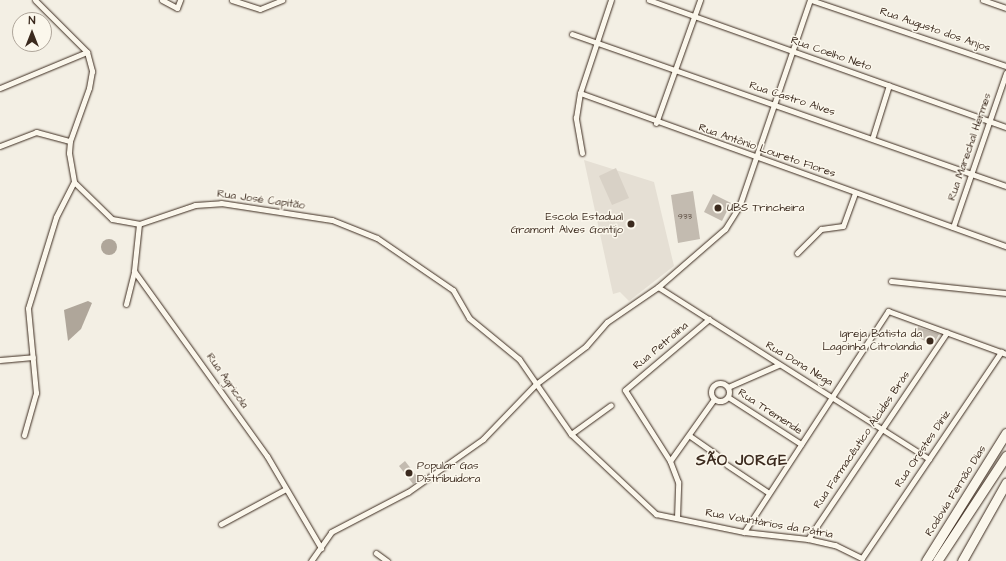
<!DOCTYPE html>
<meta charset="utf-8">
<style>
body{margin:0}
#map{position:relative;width:1006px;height:561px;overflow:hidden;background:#f3efe4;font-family:"Architects Daughter",sans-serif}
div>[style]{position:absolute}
.built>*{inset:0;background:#e5dfd4}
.green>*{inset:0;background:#d8d1c6}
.water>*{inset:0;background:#afa69a}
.round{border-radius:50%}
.building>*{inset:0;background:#c3bbb0}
.roads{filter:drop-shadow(0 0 1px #3b2a1e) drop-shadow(0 0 1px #3b2a1e)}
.minor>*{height:5px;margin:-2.5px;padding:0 2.5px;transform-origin:2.5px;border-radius:2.5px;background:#fbf7ec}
.minor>.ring{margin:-2.5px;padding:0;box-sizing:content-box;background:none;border:5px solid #fbf7ec;border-radius:50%}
.motorway>*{height:9px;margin:-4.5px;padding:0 4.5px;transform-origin:4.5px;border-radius:4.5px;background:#fbf7ec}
.dots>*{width:11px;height:11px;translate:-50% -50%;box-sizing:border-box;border:2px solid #fbf7ec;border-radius:50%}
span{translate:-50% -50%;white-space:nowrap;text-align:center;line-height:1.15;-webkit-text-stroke:3px #fbf7ec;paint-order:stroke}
.number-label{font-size:9px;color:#5d4e42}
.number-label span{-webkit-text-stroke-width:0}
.street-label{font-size:11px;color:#3b2a1e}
.poi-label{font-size:11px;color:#3b2a1e}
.left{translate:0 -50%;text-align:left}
.right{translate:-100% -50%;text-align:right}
.district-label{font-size:15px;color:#3b2a1e;font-weight:700;letter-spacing:1px}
.north{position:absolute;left:12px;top:12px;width:40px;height:40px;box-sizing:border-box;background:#fbf7ec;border:1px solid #aea59a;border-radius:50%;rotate:0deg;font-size:11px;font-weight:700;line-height:16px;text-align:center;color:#3b2a1e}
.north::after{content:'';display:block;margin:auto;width:14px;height:18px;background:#3b2a1e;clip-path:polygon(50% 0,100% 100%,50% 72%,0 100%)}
</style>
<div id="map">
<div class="built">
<i style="clip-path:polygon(584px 160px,654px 182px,674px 266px,629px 301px,620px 292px,613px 294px)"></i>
</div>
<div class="green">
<i style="clip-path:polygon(616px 168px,629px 198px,612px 205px,599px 176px)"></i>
</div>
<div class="water">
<i class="round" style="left:101px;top:239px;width:16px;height:16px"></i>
<i style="clip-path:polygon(88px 301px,92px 303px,81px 329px,68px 341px,64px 310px)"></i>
</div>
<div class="building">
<i style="clip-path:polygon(693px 191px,700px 239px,678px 243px,671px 195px)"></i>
<i style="clip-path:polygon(713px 194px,731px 203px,722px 221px,704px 212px)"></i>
<i style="clip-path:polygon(917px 327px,939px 334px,933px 345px,915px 336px)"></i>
<i style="clip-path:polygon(405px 461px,419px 479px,413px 484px,399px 466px)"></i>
</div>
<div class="roads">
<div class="minor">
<i style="left:35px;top:0;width:74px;rotate:45deg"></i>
<i style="left:87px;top:52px;width:20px;rotate:75deg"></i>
<i style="left:92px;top:71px;width:17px;rotate:100deg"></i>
<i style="left:89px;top:88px;width:56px;rotate:109.7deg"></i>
<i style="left:70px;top:141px;width:12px;rotate:95deg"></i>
<i style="left:69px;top:153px;width:29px;rotate:80deg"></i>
<i style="left:74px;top:182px;width:53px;rotate:44.2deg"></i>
<i style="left:112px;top:219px;width:27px;rotate:10deg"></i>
<i style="left:139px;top:224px;width:59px;rotate:-18.7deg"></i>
<i style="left:195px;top:205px;width:26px;rotate:-4deg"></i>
<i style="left:221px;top:203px;width:112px;rotate:8.7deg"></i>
<i style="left:332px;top:220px;width:48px;rotate:21.8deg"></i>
<i style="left:377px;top:238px;width:92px;rotate:34.4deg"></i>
<i style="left:453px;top:290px;width:32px;rotate:60deg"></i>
<i style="left:469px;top:318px;width:65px;rotate:39.4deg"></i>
<i style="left:519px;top:359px;width:91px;rotate:55.3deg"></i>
<i style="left:571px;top:434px;width:117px;rotate:43.3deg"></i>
<i style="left:656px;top:514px;width:90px;rotate:11.6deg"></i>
<i style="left:744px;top:532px;width:64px;rotate:6.2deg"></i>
<i style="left:808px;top:539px;width:28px;rotate:13deg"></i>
<i style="left:835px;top:545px;width:30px;rotate:26deg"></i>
<i style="left:862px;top:558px;width:249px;rotate:-56deg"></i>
<i style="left:162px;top:0;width:17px;rotate:28deg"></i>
<i style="left:177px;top:8px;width:9px;rotate:-69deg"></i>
<i style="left:232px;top:0;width:29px;rotate:18deg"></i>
<i style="left:260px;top:9px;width:24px;rotate:-22deg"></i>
<i style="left:649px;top:0;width:379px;rotate:19.6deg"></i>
<i style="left:811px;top:0;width:206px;rotate:18.7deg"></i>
<i style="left:983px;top:0;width:24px;rotate:19deg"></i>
<i style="left:572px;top:34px;width:460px;rotate:19.3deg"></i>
<i style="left:0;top:88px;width:94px;rotate:-22.5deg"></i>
<i style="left:580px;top:93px;width:98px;rotate:-71.6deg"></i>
<i style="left:656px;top:123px;width:131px;rotate:-70.3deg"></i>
<i style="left:873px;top:136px;width:53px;rotate:-72.6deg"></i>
<i style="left:0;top:146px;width:39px;rotate:-21deg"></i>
<i style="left:36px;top:132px;width:35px;rotate:15deg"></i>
<i style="left:582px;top:153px;width:36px;rotate:-100deg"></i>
<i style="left:576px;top:118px;width:25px;rotate:-81deg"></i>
<i style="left:580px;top:93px;width:453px;rotate:19.8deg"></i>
<i style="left:139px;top:224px;width:47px;rotate:96.1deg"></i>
<i style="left:134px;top:271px;width:228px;rotate:54.3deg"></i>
<i style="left:267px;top:456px;width:107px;rotate:59.6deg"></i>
<i style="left:953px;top:227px;width:163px;rotate:-71deg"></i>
<i style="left:797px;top:253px;width:34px;rotate:-45deg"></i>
<i style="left:821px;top:229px;width:22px;rotate:-8deg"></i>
<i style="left:843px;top:226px;width:35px;rotate:-70deg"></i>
<i style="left:891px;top:281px;width:116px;rotate:6deg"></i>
<i style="left:658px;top:287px;width:321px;rotate:32.4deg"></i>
<i style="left:126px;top:304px;width:34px;rotate:-76deg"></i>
<i style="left:0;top:360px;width:33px;rotate:-5deg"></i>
<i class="ring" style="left:711px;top:383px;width:13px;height:13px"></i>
<i style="left:728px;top:387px;width:55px;rotate:-23.7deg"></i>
<i style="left:728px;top:397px;width:87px;rotate:32.8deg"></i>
<i style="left:571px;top:434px;width:49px;rotate:-35.9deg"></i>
<i style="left:24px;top:435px;width:44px;rotate:-74.1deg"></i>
<i style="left:36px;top:393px;width:85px;rotate:-95.4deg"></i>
<i style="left:28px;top:308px;width:95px;rotate:-72.9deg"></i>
<i style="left:56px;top:217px;width:39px;rotate:-63deg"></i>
<i style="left:690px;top:436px;width:32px;rotate:35deg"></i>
<i style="left:670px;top:461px;width:76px;rotate:-54.6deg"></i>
<i style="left:727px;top:465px;width:50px;rotate:33.7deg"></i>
<i style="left:677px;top:518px;width:36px;rotate:-88deg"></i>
<i style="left:678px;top:482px;width:22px;rotate:-111deg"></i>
<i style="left:670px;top:461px;width:84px;rotate:-122.4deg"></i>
<i style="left:625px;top:390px;width:110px;rotate:-40.2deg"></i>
<i style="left:221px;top:524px;width:72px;rotate:-28.4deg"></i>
<i style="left:744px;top:532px;width:264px;rotate:-56.9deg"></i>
<i style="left:888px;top:311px;width:126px;rotate:20deg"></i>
<i style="left:808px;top:539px;width:249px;rotate:-56.1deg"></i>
<i style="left:376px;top:553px;width:14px;rotate:36deg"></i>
<i style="left:311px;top:561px;width:35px;rotate:-55deg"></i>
<i style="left:331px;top:532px;width:87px;rotate:-27.5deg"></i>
<i style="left:408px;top:492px;width:92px;rotate:-35.2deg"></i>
<i style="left:483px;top:439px;width:76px;rotate:-46.1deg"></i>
<i style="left:536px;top:384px;width:63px;rotate:-37.2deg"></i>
<i style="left:586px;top:346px;width:32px;rotate:-49deg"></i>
<i style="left:607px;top:322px;width:62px;rotate:-34.5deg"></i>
<i style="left:658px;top:287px;width:89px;rotate:-40.9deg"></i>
<i style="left:725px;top:229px;width:26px;rotate:-58deg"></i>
<i style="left:739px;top:207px;width:219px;rotate:-71.1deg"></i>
</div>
<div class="motorway">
<i style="left:926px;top:561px;width:151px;rotate:-58deg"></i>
<i style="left:937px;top:561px;width:126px;rotate:-56.7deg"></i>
<i style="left:962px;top:561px;width:90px;rotate:-60.6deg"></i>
</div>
</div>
<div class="dots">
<i style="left:718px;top:208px;background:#3b2a1e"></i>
<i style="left:631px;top:224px;background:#3b2a1e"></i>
<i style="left:930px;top:341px;background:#3b2a1e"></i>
<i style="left:409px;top:473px;background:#3b2a1e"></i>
</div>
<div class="number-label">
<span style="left:685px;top:217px">933</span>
</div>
<div class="street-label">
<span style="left:935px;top:30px;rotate:19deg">Rua Augusto dos Anjos</span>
<span style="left:831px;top:54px;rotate:19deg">Rua Coelho Neto</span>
<span style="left:792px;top:99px;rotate:18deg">Rua Castro Alves</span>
<span style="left:970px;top:147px;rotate:-71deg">Rua Marechal Hermes</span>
<span style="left:767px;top:151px;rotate:19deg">Rua Antônio Loureto Flores</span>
<span style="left:261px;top:200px;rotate:8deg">Rua José Capitão</span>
<span style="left:661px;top:346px;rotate:-40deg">Rua Petrolina</span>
<span style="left:799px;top:364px;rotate:31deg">Rua Dona Nega</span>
<span style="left:227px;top:381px;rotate:55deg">Rua Agricola</span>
<span style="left:770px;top:412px;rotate:33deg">Rua Tremende</span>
<span style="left:862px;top:440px;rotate:-56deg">Rua Farmacêutico Alcides Brás</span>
<span style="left:923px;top:449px;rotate:-56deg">Rua Orestes Diniz</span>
<span style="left:956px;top:491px;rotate:-58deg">Rodovia Fernão Dias</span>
<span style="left:769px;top:524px;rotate:10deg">Rua Voluntários da Pátria</span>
</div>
<div class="poi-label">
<span class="left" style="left:727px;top:208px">UBS Trincheira</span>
<span class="right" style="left:623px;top:224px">Escola Estadual<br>Gramont Alves Gontijo</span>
<span class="right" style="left:922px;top:341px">Igreja Batista da<br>Lagoinha Citrolandia</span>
<span class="left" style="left:417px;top:473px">Popular Gas<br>Distribuidora</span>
</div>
<div class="district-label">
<span style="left:742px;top:461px">SÃO JORGE</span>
</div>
<div class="north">N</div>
</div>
